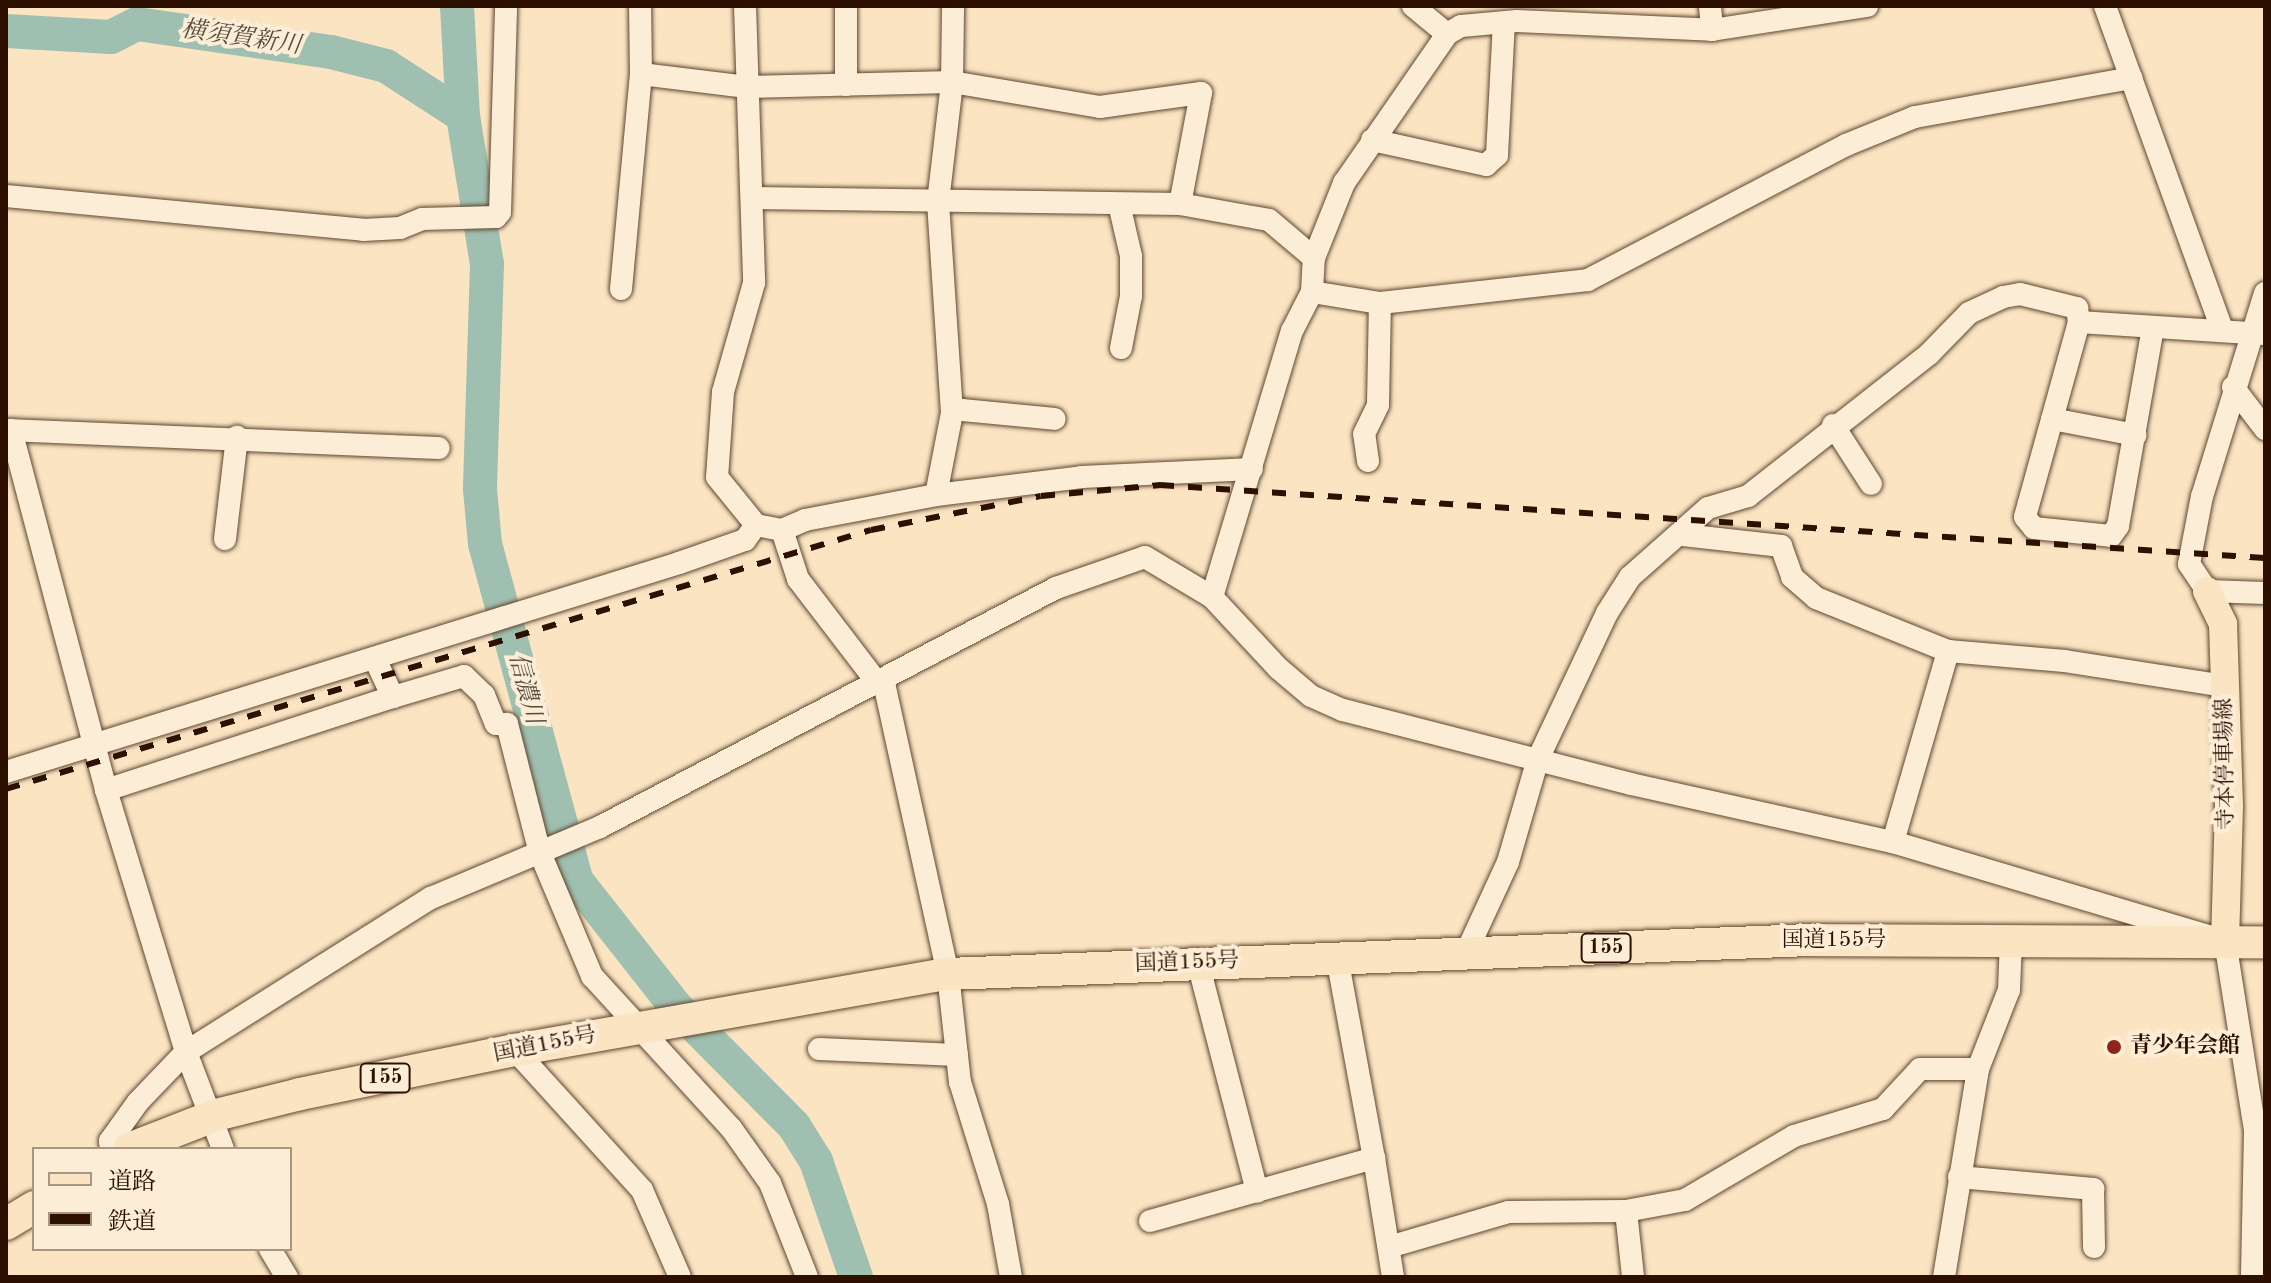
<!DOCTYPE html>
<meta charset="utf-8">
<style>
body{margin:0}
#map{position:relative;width:2271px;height:1283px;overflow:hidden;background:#fae4c1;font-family:"Old Standard TT","Noto Serif JP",serif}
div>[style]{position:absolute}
.river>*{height:34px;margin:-17px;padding:0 17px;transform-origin:17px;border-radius:17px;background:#9fbfb0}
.roads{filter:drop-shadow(0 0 2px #604530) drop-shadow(0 0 2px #604530)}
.minor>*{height:22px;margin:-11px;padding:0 11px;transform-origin:11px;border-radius:11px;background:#fcedd7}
.major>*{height:28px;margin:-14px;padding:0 14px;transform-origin:14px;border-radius:14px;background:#fae4c1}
.highway>*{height:32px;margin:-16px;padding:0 16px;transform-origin:16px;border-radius:16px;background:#fae4c1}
.rail>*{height:6px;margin-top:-3px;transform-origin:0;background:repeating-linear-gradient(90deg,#2d1000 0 14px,transparent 0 28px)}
.dots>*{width:22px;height:22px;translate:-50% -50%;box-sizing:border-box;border:4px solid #fcedd7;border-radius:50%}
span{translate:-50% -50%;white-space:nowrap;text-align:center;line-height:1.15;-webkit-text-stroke:8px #fcedd7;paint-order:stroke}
.shield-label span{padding:2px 6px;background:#fcedd7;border:2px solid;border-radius:6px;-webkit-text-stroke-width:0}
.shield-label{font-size:20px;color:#2d1000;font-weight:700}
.street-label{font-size:22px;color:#2d1000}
.poi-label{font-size:22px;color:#2d1000;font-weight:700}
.left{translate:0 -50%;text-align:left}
.water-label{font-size:24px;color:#554d3e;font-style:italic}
.frame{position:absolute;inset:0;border:8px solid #2d1000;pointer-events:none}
.legend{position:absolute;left:32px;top:1147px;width:260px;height:104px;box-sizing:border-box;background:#fcedd7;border:2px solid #a99581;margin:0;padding:10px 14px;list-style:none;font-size:24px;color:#2d1000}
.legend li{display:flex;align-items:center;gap:16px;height:40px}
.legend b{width:40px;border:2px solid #a99581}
</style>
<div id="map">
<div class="river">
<i style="left:457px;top:6px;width:110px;rotate:86.9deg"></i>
<i style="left:463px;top:116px;width:150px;rotate:80.8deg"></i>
<i style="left:487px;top:264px;width:225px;rotate:91.8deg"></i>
<i style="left:480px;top:489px;width:55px;rotate:84.8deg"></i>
<i style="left:485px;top:544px;width:348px;rotate:74.8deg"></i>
<i style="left:576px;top:880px;width:162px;rotate:51.8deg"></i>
<i style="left:676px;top:1007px;width:168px;rotate:45.2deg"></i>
<i style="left:794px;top:1126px;width:41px;rotate:57.8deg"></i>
<i style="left:816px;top:1161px;width:123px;rotate:71deg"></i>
<i style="left:6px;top:31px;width:105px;rotate:3.3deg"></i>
<i style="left:111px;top:37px;width:29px;rotate:-27deg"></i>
<i style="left:137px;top:24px;width:196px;rotate:8.2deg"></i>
<i style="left:331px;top:52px;width:57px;rotate:14.3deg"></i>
<i style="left:386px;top:66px;width:92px;rotate:33deg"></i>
</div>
<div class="roads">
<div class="minor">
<i style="left:745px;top:6px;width:277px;rotate:88.1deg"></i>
<i style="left:754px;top:283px;width:113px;rotate:105.9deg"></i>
<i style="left:723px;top:392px;width:85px;rotate:94deg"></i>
<i style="left:717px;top:477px;width:62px;rotate:50.9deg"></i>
<i style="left:756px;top:525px;width:26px;rotate:11deg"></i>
<i style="left:782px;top:530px;width:25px;rotate:-23deg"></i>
<i style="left:805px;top:520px;width:133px;rotate:-10.8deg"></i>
<i style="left:936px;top:495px;width:147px;rotate:-7deg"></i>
<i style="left:1082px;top:477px;width:170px;rotate:-2.7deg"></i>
<i style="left:1413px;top:6px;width:44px;rotate:39.5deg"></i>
<i style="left:1710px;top:6px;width:24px;rotate:85deg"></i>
<i style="left:2105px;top:6px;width:341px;rotate:70.1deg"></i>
<i style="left:641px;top:74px;width:107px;rotate:7deg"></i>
<i style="left:747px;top:87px;width:205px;rotate:-1.4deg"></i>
<i style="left:952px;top:82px;width:150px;rotate:9.6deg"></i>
<i style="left:1100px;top:107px;width:102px;rotate:-7.9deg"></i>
<i style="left:1201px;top:93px;width:113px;rotate:100.7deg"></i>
<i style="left:846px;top:85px;width:79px;rotate:-90deg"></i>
<i style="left:1372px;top:140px;width:117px;rotate:12.4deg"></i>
<i style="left:1486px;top:165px;width:15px;rotate:-42deg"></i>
<i style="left:1497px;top:155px;width:132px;rotate:-87deg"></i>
<i style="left:6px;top:196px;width:359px;rotate:5.4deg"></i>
<i style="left:363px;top:230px;width:37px;rotate:-3deg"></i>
<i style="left:400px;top:228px;width:24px;rotate:-22deg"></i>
<i style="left:422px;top:219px;width:74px;rotate:-1.5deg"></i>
<i style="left:496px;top:217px;width:6px;rotate:-51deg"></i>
<i style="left:500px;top:212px;width:206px;rotate:-88.3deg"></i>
<i style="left:754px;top:198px;width:426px;rotate:0.8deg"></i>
<i style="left:1180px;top:204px;width:90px;rotate:10.2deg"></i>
<i style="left:1269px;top:220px;width:59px;rotate:40.2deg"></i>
<i style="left:1119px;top:204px;width:53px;rotate:77deg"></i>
<i style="left:1131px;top:256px;width:40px;rotate:90deg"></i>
<i style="left:1131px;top:296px;width:53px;rotate:100.9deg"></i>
<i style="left:621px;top:289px;width:216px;rotate:-84.7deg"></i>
<i style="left:641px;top:74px;width:68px;rotate:-90.8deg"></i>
<i style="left:1312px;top:292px;width:69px;rotate:9.2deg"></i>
<i style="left:1380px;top:303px;width:209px;rotate:-6.3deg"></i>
<i style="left:1588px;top:280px;width:291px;rotate:-27.6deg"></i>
<i style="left:1846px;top:145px;width:74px;rotate:-22.1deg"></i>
<i style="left:1915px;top:117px;width:220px;rotate:-10.2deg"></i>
<i style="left:2265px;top:293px;width:213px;rotate:107.2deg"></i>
<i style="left:2202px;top:496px;width:69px;rotate:100.8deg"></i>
<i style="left:2189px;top:564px;width:32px;rotate:56deg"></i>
<i style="left:2207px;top:591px;width:58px;rotate:2deg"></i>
<i style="left:2079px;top:322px;width:202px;rotate:105.5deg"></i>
<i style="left:2025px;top:517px;width:14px;rotate:51deg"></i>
<i style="left:2034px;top:528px;width:77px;rotate:5.9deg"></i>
<i style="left:2111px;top:536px;width:12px;rotate:-55deg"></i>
<i style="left:2118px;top:526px;width:201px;rotate:-80deg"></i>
<i style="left:2233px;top:387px;width:53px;rotate:52.7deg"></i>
<i style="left:952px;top:409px;width:103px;rotate:5.5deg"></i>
<i style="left:2052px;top:419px;width:85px;rotate:10.9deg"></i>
<i style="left:1833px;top:425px;width:70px;rotate:57.2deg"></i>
<i style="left:6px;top:430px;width:433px;rotate:2.4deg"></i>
<i style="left:11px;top:430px;width:372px;rotate:75.2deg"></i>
<i style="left:106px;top:790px;width:274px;rotate:73deg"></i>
<i style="left:186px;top:1052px;width:104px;rotate:69.1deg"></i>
<i style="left:1368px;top:461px;width:27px;rotate:-98deg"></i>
<i style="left:1364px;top:434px;width:32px;rotate:-64deg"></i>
<i style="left:1378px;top:405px;width:102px;rotate:-88.9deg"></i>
<i style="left:936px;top:495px;width:84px;rotate:-79deg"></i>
<i style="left:952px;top:413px;width:211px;rotate:-93.8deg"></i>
<i style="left:938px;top:202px;width:121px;rotate:-83.3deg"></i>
<i style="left:952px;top:82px;width:76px;rotate:-89.2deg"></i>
<i style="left:782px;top:530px;width:52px;rotate:71.9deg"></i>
<i style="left:798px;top:579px;width:133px;rotate:52.6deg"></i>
<i style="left:1683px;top:535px;width:99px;rotate:6.4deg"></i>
<i style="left:1781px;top:546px;width:33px;rotate:70deg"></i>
<i style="left:1792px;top:577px;width:32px;rotate:41deg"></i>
<i style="left:1816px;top:598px;width:142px;rotate:21.9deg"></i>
<i style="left:1948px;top:651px;width:117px;rotate:4.9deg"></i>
<i style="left:2065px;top:661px;width:161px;rotate:8.9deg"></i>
<i style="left:225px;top:539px;width:103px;rotate:-83.3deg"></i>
<i style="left:1212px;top:597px;width:278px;rotate:-73.3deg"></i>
<i style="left:1292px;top:331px;width:44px;rotate:-62.9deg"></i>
<i style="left:1312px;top:292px;width:34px;rotate:-87deg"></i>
<i style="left:1314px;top:258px;width:81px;rotate:-68.2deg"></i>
<i style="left:1344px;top:183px;width:181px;rotate:-55.3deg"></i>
<i style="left:1447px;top:34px;width:16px;rotate:-30deg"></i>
<i style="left:1461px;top:26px;width:56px;rotate:-5.1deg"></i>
<i style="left:1517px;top:21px;width:195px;rotate:2.6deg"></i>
<i style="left:1712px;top:30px;width:157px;rotate:-8.8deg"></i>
<i style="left:376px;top:661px;width:40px;rotate:65deg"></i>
<i style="left:393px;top:697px;width:74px;rotate:-16.5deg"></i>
<i style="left:464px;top:676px;width:28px;rotate:44deg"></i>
<i style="left:484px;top:695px;width:31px;rotate:68deg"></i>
<i style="left:496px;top:724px;width:11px"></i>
<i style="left:507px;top:724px;width:133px;rotate:75.7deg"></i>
<i style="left:540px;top:853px;width:134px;rotate:67.1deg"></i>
<i style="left:592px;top:976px;width:206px;rotate:47.6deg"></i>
<i style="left:731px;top:1128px;width:67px;rotate:54.7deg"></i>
<i style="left:770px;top:1183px;width:101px;rotate:68.5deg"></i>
<i style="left:884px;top:683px;width:298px;rotate:77.6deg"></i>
<i style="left:948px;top:974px;width:109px;rotate:83.7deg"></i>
<i style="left:960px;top:1082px;width:128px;rotate:72.7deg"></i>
<i style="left:998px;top:1204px;width:74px;rotate:79.9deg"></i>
<i style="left:6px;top:772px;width:705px;rotate:-17.25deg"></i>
<i style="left:679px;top:563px;width:70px;rotate:-19.2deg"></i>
<i style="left:745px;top:540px;width:19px;rotate:-54deg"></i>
<i style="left:106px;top:790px;width:302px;rotate:-18deg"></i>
<i style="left:1893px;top:842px;width:199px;rotate:-73.9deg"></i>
<i style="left:1466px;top:953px;width:100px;rotate:-65.2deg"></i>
<i style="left:1508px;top:862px;width:107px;rotate:-73.8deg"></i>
<i style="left:1538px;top:759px;width:161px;rotate:-64.7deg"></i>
<i style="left:1607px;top:613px;width:43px;rotate:-57.4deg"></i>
<i style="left:1630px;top:577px;width:104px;rotate:-41.5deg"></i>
<i style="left:1708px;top:508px;width:42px;rotate:-16.7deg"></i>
<i style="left:1748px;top:496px;width:230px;rotate:-38.1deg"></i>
<i style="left:1929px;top:354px;width:57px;rotate:-45.7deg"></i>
<i style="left:1969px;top:313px;width:38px;rotate:-25deg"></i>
<i style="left:2003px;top:297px;width:17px;rotate:-10deg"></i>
<i style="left:2020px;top:294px;width:59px;rotate:13.8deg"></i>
<i style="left:2077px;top:308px;width:14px;rotate:82deg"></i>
<i style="left:2079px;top:322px;width:186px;rotate:3.7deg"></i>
<i style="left:1337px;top:957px;width:204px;rotate:79.6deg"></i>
<i style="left:1198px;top:963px;width:236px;rotate:75.5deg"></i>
<i style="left:819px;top:1049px;width:138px;rotate:2.5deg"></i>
<i style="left:515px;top:1050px;width:189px;rotate:47.8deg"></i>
<i style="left:642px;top:1190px;width:95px;rotate:66.4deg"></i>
<i style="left:111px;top:1149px;width:8px;rotate:-97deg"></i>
<i style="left:110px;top:1141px;width:48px;rotate:-54.3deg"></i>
<i style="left:138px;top:1102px;width:69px;rotate:-46.2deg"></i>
<i style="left:186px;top:1052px;width:289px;rotate:-32.2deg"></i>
<i style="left:431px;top:898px;width:183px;rotate:-22.8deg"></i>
<i style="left:600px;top:827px;width:515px;rotate:-27.66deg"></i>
<i style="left:1056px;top:588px;width:94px;rotate:-19.2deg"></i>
<i style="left:1145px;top:557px;width:78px;rotate:30.8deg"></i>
<i style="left:1212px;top:597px;width:97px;rotate:47.1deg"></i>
<i style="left:1278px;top:668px;width:43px;rotate:40.3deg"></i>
<i style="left:1311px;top:696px;width:35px;rotate:24deg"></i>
<i style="left:1343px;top:710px;width:297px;rotate:14.4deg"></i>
<i style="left:1631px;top:784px;width:268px;rotate:12.5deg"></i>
<i style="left:1893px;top:842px;width:346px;rotate:16.6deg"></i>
<i style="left:2225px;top:941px;width:192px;rotate:81deg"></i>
<i style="left:2255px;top:1131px;width:146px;rotate:91.2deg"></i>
<i style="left:1959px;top:1177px;width:135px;rotate:5.1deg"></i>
<i style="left:2093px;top:1189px;width:58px;rotate:89deg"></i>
<i style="left:1626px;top:1211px;width:66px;rotate:83.9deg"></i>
<i style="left:1150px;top:1221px;width:233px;rotate:-15.7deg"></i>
<i style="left:1374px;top:1158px;width:121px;rotate:80.9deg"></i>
<i style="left:1389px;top:1247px;width:125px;rotate:-16.3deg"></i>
<i style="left:1509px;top:1212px;width:117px;rotate:-0.5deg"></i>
<i style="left:1626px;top:1211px;width:60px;rotate:-10.6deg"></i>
<i style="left:1685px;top:1200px;width:126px;rotate:-30.4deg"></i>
<i style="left:1794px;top:1136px;width:93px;rotate:-16.9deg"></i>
<i style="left:1883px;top:1109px;width:54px;rotate:-47.2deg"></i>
<i style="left:1920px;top:1069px;width:58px"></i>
<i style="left:270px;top:1249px;width:33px;rotate:59deg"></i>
<i style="left:1944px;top:1277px;width:211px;rotate:-80.7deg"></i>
<i style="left:1978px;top:1069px;width:85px;rotate:-68.6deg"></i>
<i style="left:2009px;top:990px;width:49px;rotate:-87.7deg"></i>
</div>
<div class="major">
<i style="left:2207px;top:591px;width:37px;rotate:64deg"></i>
<i style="left:2223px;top:624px;width:183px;rotate:88.1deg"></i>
<i style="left:2229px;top:807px;width:134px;rotate:91.7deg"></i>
</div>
<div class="highway">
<i style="left:129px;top:1149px;width:93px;rotate:-21.3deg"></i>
<i style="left:216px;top:1115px;width:87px;rotate:-14deg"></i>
<i style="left:300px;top:1094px;width:219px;rotate:-11.6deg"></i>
<i style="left:515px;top:1050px;width:440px;rotate:-10deg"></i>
<i style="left:948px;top:974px;width:864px;rotate:-2.26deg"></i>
<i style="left:1811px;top:940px;width:454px;rotate:0.3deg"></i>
<i style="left:6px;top:1224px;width:33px;rotate:-31deg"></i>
</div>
</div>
<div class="rail">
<i style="left:6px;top:789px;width:903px;rotate:-16.67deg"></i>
<i style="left:871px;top:530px;width:173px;rotate:-11.3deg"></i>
<i style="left:1041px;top:496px;width:120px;rotate:-5.3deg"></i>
<i style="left:1160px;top:485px;width:1107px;rotate:3.78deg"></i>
</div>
<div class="dots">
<i style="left:2114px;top:1047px;background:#8f2418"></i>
</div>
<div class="shield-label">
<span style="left:1606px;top:948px">155</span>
<span style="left:385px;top:1078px">155</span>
</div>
<div class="street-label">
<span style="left:2226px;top:764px;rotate:-91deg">寺本停車場線</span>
<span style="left:1834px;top:941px">国道155号</span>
<span style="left:1187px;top:963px;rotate:-2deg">国道155号</span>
<span style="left:545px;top:1045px;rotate:-11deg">国道155号</span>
</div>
<div class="poi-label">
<span class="left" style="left:2130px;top:1047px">青少年会館</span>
</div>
<div class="water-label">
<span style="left:241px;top:39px;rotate:8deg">横須賀新川</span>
<span style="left:524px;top:689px;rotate:75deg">信濃川</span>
</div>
<div class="frame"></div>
<ul class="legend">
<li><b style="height:10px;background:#fae4c1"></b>道路</li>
<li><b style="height:10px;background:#2d1000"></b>鉄道</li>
</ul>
</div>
